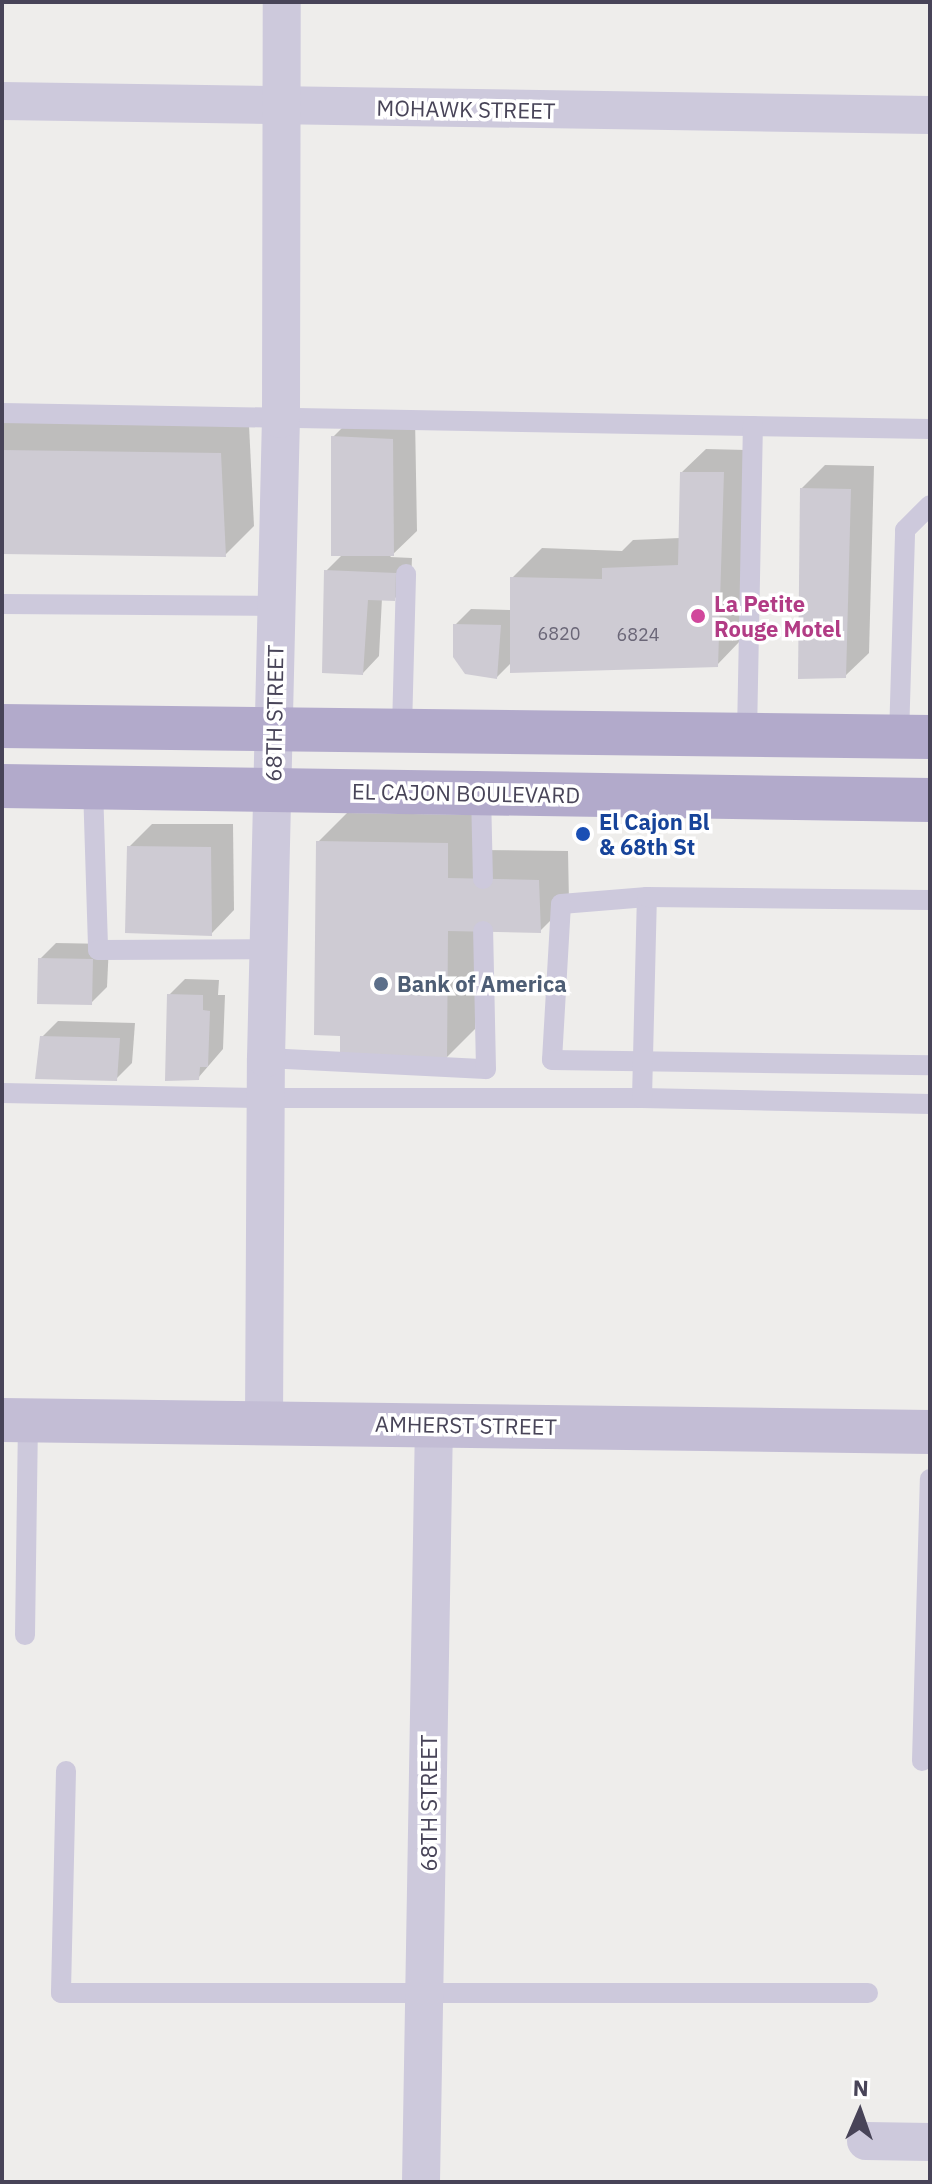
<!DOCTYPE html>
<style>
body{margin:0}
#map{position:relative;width:932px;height:2184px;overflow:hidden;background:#eeedeb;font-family:"IBM Plex Sans",sans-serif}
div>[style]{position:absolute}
.shadow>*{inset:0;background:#0003}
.building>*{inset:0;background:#cecbd3}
.lane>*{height:20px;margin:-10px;padding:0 10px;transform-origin:10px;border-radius:10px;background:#cdc9dc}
.street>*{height:38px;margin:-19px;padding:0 19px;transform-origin:19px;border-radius:19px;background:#cdc9dc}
.secondary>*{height:44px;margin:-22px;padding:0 22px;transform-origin:22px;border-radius:22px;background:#c3bdd5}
.primary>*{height:44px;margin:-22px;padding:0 22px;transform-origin:22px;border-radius:22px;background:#b2aacb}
.dots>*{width:22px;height:22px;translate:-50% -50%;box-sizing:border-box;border:4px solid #fff;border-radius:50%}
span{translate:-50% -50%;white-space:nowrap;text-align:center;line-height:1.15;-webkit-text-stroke:7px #fff;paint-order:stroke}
.number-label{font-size:18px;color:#6a6677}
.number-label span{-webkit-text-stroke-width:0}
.street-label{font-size:22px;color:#484458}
.hotel-label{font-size:22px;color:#b23c85;font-weight:700}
.left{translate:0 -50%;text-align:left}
.transit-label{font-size:22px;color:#164399;font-weight:700}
.service-label{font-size:22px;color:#4e5e75;font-weight:700}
.frame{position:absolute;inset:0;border:4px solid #484458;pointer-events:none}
.north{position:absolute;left:820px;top:2072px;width:80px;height:80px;-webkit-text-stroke:6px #fff;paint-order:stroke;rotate:2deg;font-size:22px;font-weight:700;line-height:32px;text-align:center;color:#484458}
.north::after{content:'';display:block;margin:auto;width:28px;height:36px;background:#484458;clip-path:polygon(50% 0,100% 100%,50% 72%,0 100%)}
</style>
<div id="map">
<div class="shadow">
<i style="clip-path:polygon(356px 414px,415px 417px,417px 531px,390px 557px,412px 558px,411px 583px,394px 599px,382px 598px,379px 656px,363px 673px,326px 571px,343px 554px,333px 437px)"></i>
<i style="clip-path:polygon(2px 421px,249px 425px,254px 526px,225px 555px,2px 552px)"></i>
<i style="clip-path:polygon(706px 449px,746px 450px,740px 641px,717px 665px,512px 662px,497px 677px,455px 625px,471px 609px,512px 610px,512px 578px,542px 548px,622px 551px,633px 540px,680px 538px,682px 472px)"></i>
<i style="clip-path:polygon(825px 465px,874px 466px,869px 653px,845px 676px,802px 488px)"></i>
<i style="clip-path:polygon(347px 813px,477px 815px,476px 850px,568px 851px,569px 902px,540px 931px,476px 929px,475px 1029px,446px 1058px,342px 1034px,318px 842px)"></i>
<i style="clip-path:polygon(152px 824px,233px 824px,234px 910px,211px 934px,129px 847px)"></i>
<i style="clip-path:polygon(56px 943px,109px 944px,107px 987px,91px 1003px,40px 959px)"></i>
<i style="clip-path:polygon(185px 979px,219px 980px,218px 995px,225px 995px,223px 1049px,198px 1078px,169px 995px)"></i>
<i style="clip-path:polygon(58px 1021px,135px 1023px,132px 1063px,116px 1079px,42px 1037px)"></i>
</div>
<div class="building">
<i style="clip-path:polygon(331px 436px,393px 439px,394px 556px,331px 556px)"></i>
<i style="clip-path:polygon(2px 450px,221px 453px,226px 557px,2px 554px)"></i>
<i style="clip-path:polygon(680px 472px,724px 472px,718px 667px,510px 673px,510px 577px,602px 579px,602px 568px,678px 565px)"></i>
<i style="clip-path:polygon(800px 488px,851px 489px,846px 678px,798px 679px)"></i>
<i style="clip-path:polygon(324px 570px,396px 573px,395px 601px,368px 600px,363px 675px,322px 673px)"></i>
<i style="clip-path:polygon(453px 624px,501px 625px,497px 679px,465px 674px,453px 657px)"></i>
<i style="clip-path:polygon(316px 841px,448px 843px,448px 878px,539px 880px,541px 933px,448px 931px,447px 1060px,340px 1060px,340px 1036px,314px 1035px)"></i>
<i style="clip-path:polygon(127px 846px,211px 847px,212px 936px,125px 933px)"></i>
<i style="clip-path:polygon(38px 958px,93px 959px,92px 1005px,37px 1004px)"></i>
<i style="clip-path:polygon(167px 994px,203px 995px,203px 1010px,210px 1011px,208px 1067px,200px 1067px,199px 1080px,165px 1081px)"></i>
<i style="clip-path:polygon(40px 1036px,120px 1038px,117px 1081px,35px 1079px)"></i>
</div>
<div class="lane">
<i style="left:2px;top:413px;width:928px;rotate:0.99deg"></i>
<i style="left:2px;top:604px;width:275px;rotate:0.4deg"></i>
<i style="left:402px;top:729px;width:155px;rotate:-88.5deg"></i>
<i style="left:747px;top:734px;width:308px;rotate:-88.9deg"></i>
<i style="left:899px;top:737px;width:207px;rotate:-88.3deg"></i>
<i style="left:905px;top:530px;width:35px;rotate:-45deg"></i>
<i style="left:93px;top:787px;width:163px;rotate:88.2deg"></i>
<i style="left:98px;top:950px;width:171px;rotate:-0.3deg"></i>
<i style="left:481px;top:793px;width:86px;rotate:88.7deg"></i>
<i style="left:647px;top:897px;width:86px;rotate:175.3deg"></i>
<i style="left:561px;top:904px;width:156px;rotate:93.3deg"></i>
<i style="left:552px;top:1060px;width:378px;rotate:0.8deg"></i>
<i style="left:266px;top:1058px;width:220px;rotate:2.9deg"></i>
<i style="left:486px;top:1069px;width:138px;rotate:-91.2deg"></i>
<i style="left:2px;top:1093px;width:264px;rotate:1.1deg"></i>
<i style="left:266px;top:1098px;width:376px"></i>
<i style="left:642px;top:1098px;width:288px;rotate:1.2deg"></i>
<i style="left:642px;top:1098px;width:201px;rotate:-88.6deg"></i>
<i style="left:647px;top:897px;width:283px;rotate:0.6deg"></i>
<i style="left:25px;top:1635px;width:216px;rotate:-89.2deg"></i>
<i style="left:922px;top:1761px;width:282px;rotate:-88.4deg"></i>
<i style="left:66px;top:1771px;width:222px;rotate:91.3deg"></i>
<i style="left:61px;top:1993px;width:807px"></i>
</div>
<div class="street">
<i style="left:2px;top:101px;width:928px;rotate:0.86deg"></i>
<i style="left:264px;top:1423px;width:365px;rotate:-89.7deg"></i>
<i style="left:266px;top:1058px;width:639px;rotate:-88.66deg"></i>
<i style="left:281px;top:419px;width:417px;rotate:-89.9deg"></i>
<i style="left:866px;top:2141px;width:64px;rotate:0.9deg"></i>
<i style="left:421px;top:2182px;width:757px;rotate:-89.02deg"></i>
</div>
<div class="secondary">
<i style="left:2px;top:1420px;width:928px;rotate:0.74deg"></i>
</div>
<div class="primary">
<i style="left:2px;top:726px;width:928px;rotate:0.68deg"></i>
<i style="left:2px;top:786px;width:928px;rotate:0.86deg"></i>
</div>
<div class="dots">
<i style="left:698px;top:616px;background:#d1479c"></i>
<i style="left:583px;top:834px;background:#1a4fb4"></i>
<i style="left:381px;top:984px;background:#5c6f8a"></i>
</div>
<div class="number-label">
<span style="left:559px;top:634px">6820</span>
<span style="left:638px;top:635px">6824</span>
</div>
<div class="street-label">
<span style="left:466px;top:109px;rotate:1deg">MOHAWK STREET</span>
<span style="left:274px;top:713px;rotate:-89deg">68TH STREET</span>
<span style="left:466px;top:793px;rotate:1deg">EL CAJON BOULEVARD</span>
<span style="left:466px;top:1425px;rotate:1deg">AMHERST STREET</span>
<span style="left:429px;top:1803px;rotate:-90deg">68TH STREET</span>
</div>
<div class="hotel-label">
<span class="left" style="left:714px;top:616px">La Petite<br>Rouge Motel</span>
</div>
<div class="transit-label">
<span class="left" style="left:599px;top:834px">El Cajon Bl<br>&amp; 68th St</span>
</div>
<div class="service-label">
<span class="left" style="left:397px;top:984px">Bank of America</span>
</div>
<div class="frame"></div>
<div class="north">N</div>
</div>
